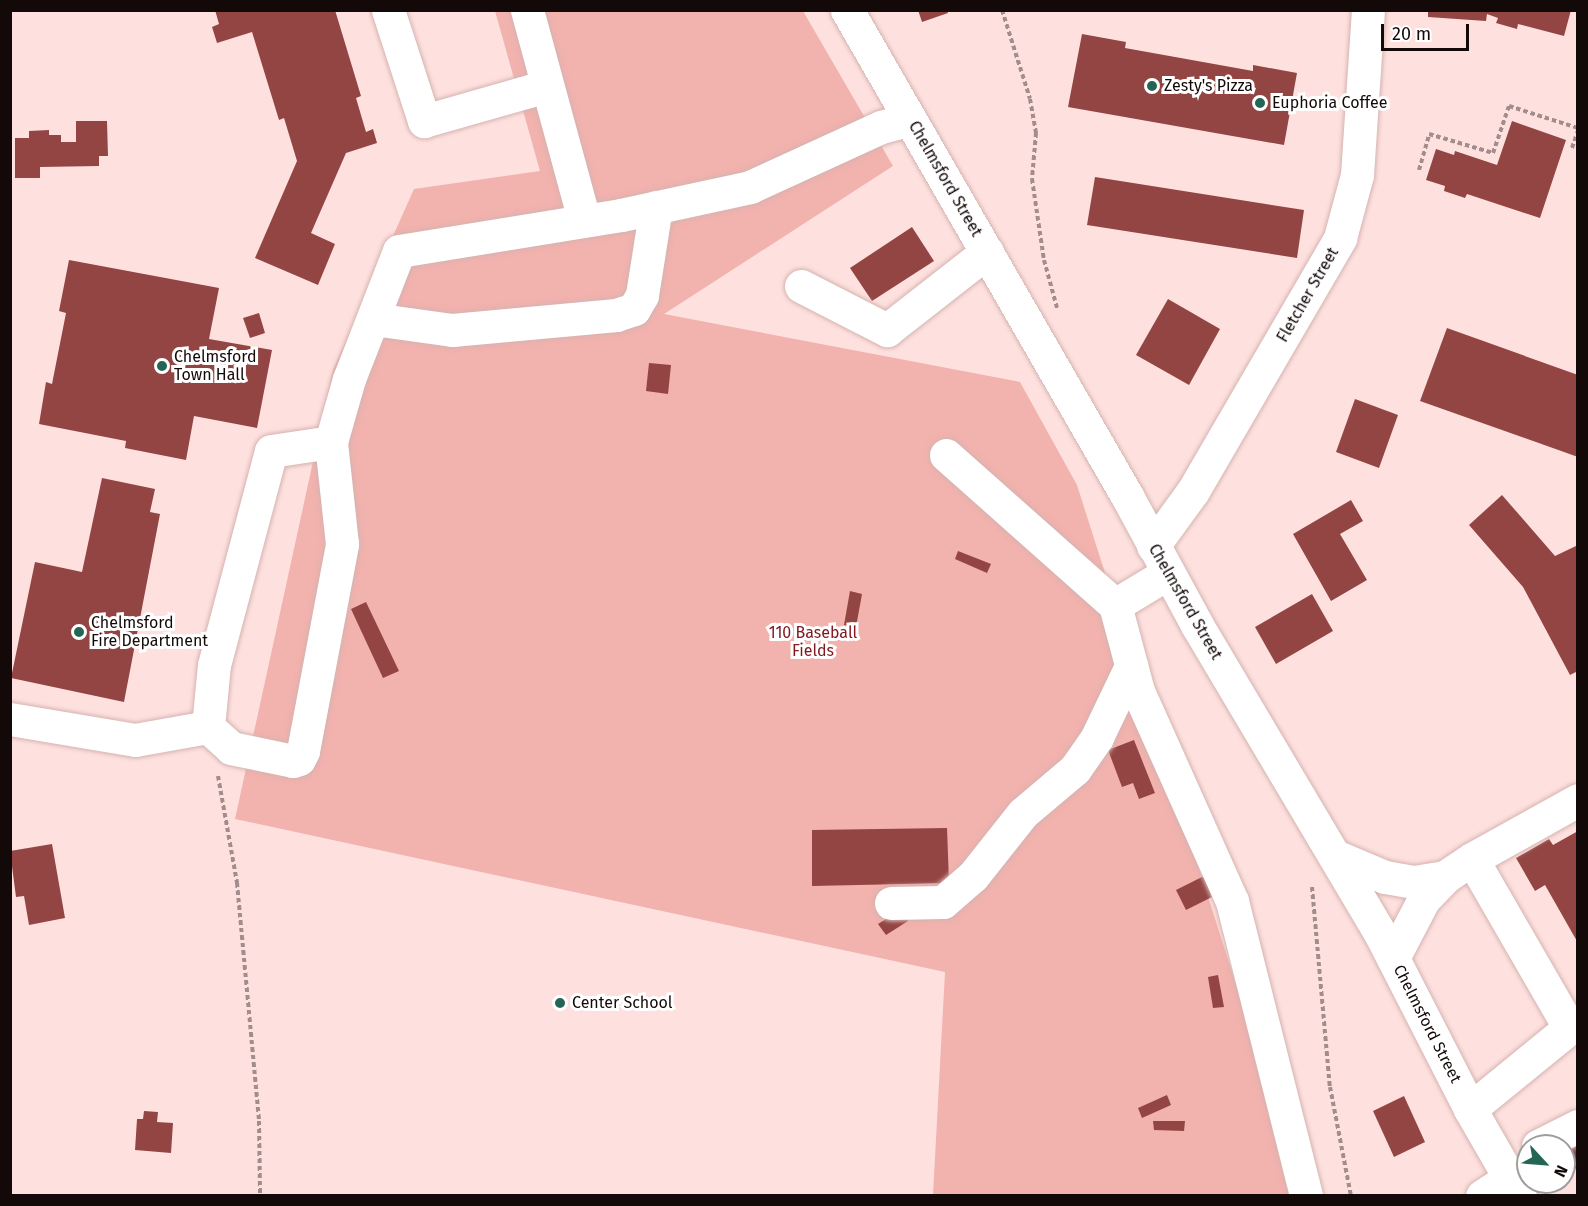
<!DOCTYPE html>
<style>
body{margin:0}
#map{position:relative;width:1588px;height:1206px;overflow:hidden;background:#fee1df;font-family:"Fira Sans",sans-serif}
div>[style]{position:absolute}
.green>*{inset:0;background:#f2b2ae}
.building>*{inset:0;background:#934543}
.path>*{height:4px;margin-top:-2px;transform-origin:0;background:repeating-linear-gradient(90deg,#a38d8c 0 4.5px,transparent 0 7.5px)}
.roads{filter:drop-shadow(0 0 2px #d5b3b0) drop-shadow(0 0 2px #d5b3b0)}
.minor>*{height:33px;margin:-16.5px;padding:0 16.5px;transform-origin:16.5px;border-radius:16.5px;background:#fff}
.major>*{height:33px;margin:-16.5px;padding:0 16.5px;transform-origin:16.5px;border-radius:16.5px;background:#fff}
.dots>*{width:16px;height:16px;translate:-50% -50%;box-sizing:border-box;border:3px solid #fff;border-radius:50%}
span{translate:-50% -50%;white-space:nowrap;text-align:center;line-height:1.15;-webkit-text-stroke:6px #fff;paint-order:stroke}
.poi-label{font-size:16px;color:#140909}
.left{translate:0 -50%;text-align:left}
.street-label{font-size:16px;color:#140909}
.park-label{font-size:16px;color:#801b21}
.frame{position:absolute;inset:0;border:12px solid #140909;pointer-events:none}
.north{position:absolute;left:1516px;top:1134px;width:60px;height:60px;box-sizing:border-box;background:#fff;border:2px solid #a19d9d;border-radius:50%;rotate:116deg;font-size:16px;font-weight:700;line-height:24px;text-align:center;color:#140909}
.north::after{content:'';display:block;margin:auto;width:21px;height:27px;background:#246655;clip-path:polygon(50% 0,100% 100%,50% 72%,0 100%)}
.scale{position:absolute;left:1381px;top:24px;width:88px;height:27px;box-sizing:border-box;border:3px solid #140909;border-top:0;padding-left:8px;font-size:18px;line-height:21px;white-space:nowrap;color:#140909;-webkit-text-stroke:4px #fff;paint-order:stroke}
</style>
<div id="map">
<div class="green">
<i style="clip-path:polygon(495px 11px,803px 11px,893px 166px,664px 314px,1020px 382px,1077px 485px,1303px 1195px,933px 1195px,945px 972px,235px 819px,333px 370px,414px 189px,540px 171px)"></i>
</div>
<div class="building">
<i style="clip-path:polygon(215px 10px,335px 10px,361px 96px,356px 98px,366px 132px,373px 129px,377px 143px,346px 153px,311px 233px,335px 244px,318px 285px,255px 258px,297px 161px,284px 118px,279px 120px,252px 32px,217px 43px,212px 27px,219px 24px)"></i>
<i style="clip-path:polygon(918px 10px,947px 10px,948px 13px,922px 22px)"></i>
<i style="clip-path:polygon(1428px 10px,1571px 10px,1564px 36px,1518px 24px,1517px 29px,1496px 23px,1498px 18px,1487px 14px,1486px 21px,1428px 17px)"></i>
<i style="clip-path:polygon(1082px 34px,1126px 42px,1125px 48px,1253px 71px,1253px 65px,1297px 73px,1284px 145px,1068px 107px)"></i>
<i style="clip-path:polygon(76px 121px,107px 121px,108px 156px,99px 156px,99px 166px,40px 167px,40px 178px,15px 178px,15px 138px,29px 138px,29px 131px,49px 130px,49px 135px,61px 135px,61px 142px,76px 142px)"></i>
<i style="clip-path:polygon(1512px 121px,1566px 140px,1540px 218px,1467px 194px,1465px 198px,1444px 191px,1445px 186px,1426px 180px,1436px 149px,1454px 155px,1455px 151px,1497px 165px)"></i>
<i style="clip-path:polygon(1095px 177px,1304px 210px,1297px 258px,1087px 225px)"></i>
<i style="clip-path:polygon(912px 227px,934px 261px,872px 301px,850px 268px)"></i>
<i style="clip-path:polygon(69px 260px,219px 288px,209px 339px,272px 350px,257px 428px,194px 416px,186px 460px,125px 448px,126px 441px,39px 424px,46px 382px,52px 384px,66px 313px,59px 311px)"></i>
<i style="clip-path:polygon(1168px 299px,1220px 329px,1189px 385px,1136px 355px)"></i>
<i style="clip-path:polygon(259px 313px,265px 333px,250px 338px,243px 318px)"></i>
<i style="clip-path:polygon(1447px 328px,1578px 375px,1578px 457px,1420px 401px)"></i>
<i style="clip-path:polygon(649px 363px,671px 365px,668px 394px,646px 391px)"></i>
<i style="clip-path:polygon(1355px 399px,1398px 415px,1379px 468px,1336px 452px)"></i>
<i style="clip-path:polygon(102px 478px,155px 489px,150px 512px,160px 514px,124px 702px,11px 678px,35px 562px,82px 572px)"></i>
<i style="clip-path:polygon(1502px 495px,1555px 556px,1578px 545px,1578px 671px,1570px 675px,1523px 587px,1469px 525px)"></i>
<i style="clip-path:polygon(1351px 500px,1363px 521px,1340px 534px,1367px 580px,1331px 601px,1293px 534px)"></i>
<i style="clip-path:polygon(958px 551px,991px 564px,987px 573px,955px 559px)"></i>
<i style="clip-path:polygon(850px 591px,862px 594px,856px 627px,844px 625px)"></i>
<i style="clip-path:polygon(1312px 594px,1333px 631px,1276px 664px,1255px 627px)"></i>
<i style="clip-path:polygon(366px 602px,399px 671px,383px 678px,351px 609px)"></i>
<i style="clip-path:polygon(1134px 740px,1155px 793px,1139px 799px,1133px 783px,1122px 787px,1108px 750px)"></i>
<i style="clip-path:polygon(947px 828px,949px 883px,812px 886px,812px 830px)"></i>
<i style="clip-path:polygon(1578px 831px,1578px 943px,1545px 885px,1535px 891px,1516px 858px,1549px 839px,1553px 845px)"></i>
<i style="clip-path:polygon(52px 844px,65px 918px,29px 925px,24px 896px,16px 897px,10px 851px)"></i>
<i style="clip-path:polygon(1204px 876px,1214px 896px,1186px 910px,1176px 890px)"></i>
<i style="clip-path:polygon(900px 910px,908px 921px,886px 935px,878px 924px)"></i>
<i style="clip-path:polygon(1218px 975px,1224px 1007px,1213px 1008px,1208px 977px)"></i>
<i style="clip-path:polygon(1167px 1095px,1171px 1105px,1142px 1118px,1138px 1108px)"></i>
<i style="clip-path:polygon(1404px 1096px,1425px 1142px,1394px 1157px,1373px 1111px)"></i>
<i style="clip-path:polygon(144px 1111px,158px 1112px,157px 1122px,173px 1123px,171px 1153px,135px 1150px,137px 1119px,143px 1119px)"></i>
<i style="clip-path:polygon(1153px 1121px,1185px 1121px,1184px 1131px,1154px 1130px)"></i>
<i style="clip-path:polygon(1578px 1136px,1578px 1173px,1564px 1149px)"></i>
</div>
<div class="path">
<i style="left:1002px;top:10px;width:93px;rotate:72.5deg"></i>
<i style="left:1030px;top:99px;width:35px;rotate:80deg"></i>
<i style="left:1036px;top:133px;width:46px;rotate:95deg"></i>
<i style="left:1032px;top:179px;width:82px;rotate:81.6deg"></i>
<i style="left:1044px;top:260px;width:50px;rotate:74.8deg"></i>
<i style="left:1572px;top:148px;width:18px;rotate:-71deg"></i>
<i style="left:1419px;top:170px;width:37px;rotate:-74deg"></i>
<i style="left:1429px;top:134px;width:67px;rotate:16.5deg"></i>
<i style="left:1493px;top:153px;width:50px;rotate:-71.2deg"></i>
<i style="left:1509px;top:106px;width:72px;rotate:17.7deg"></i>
<i style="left:218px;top:776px;width:109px;rotate:79.9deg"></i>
<i style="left:237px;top:883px;width:239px;rotate:84.7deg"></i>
<i style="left:259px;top:1121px;width:75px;rotate:89.2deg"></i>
<i style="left:1312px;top:887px;width:201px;rotate:84.9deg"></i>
<i style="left:1330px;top:1087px;width:111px;rotate:79.1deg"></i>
</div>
<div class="roads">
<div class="minor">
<i style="left:388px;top:10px;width:117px;rotate:72deg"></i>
<i style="left:424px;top:121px;width:128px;rotate:-15.9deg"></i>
<i style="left:527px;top:10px;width:218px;rotate:74.8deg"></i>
<i style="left:801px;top:286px;width:97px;rotate:27.1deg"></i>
<i style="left:887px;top:330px;width:127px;rotate:-38deg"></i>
<i style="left:373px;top:319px;width:80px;rotate:7.9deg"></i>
<i style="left:452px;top:330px;width:165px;rotate:-5.2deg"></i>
<i style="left:616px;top:315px;width:19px;rotate:-18deg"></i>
<i style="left:634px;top:309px;width:16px;rotate:-60deg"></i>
<i style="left:642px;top:295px;width:89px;rotate:-81deg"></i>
<i style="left:946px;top:455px;width:226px;rotate:41.6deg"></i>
<i style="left:1115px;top:605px;width:62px;rotate:-31.1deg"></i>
<i style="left:1153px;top:546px;width:68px;rotate:-54deg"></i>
<i style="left:1193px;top:491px;width:293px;rotate:-59.8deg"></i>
<i style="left:1340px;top:238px;width:65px;rotate:-74.9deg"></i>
<i style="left:1357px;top:175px;width:165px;rotate:-86.2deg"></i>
<i style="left:1115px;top:605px;width:89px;rotate:75deg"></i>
<i style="left:1138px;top:691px;width:230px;rotate:65.9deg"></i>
<i style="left:1232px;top:901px;width:304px;rotate:75.9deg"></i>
<i style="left:10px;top:719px;width:127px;rotate:9.5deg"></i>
<i style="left:135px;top:740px;width:74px;rotate:-10.1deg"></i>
<i style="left:208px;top:727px;width:62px;rotate:-84.5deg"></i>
<i style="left:214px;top:665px;width:221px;rotate:-75.1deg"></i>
<i style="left:271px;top:451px;width:61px;rotate:-8.5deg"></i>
<i style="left:331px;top:442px;width:66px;rotate:-74.1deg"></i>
<i style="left:349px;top:379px;width:137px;rotate:-68.7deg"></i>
<i style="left:399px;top:251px;width:225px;rotate:-9.2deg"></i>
<i style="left:621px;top:215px;width:132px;rotate:-12.2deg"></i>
<i style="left:750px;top:187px;width:144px;rotate:-24.6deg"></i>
<i style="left:881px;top:127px;width:30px;rotate:-15deg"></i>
<i style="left:208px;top:727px;width:31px;rotate:42deg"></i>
<i style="left:231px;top:748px;width:63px;rotate:11.8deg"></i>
<i style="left:293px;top:761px;width:6px;rotate:-18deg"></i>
<i style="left:299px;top:759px;width:9px;rotate:-63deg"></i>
<i style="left:303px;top:751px;width:211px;rotate:-79.3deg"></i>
<i style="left:342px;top:544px;width:103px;rotate:-96.2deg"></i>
<i style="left:1335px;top:856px;width:54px;rotate:22.8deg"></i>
<i style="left:1385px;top:877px;width:29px;rotate:10deg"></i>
<i style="left:1414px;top:882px;width:31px;rotate:-9deg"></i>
<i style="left:891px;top:903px;width:52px;rotate:-1.1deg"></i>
<i style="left:943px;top:902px;width:40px;rotate:-41deg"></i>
<i style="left:973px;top:876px;width:80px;rotate:-51.6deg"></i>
<i style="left:1023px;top:813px;width:68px;rotate:-40.2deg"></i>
<i style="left:1075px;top:769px;width:39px;rotate:-55deg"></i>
<i style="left:1097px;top:737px;width:79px;rotate:-64.4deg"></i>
<i style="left:1393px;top:958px;width:67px;rotate:-62.3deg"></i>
<i style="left:1424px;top:899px;width:30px;rotate:-46deg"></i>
<i style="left:1445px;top:877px;width:32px;rotate:-34deg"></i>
<i style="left:1569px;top:1027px;width:194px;rotate:-120deg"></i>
<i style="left:1472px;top:859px;width:121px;rotate:-29.1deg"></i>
<i style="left:1470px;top:1109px;width:139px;rotate:-39.2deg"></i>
<i style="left:1538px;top:1146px;width:45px;rotate:-26.6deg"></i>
<i style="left:1482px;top:1196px;width:33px;rotate:-33deg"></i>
</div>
<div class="major">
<i style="left:847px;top:10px;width:561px;rotate:60.05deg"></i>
<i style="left:1127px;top:496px;width:147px;rotate:61.5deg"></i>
<i style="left:1197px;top:625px;width:363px;rotate:59.3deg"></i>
<i style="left:1382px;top:937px;width:193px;rotate:62.9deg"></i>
<i style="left:1470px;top:1109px;width:100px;rotate:60.1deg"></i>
</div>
</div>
<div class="dots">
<i style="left:1152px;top:86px;background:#246655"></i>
<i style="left:1260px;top:103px;background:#246655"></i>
<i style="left:162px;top:366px;background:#246655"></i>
<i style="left:79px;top:632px;background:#246655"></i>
<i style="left:560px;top:1003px;background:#246655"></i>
</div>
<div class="poi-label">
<span class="left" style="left:1164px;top:86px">Zesty's Pizza</span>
<span class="left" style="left:1272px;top:103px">Euphoria Coffee</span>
<span class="left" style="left:174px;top:366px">Chelmsford<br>Town Hall</span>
<span class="left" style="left:91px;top:632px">Chelmsford<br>Fire Department</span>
<span class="left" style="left:572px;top:1003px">Center School</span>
</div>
<div class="street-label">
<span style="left:945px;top:179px;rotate:60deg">Chelmsford Street</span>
<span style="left:1308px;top:295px;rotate:-60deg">Fletcher Street</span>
<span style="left:1185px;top:602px;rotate:60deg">Chelmsford Street</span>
<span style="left:1427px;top:1024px;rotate:63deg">Chelmsford Street</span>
</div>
<div class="park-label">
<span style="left:813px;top:642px">110 Baseball<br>Fields</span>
</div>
<div class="frame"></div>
<div class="north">N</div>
<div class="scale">20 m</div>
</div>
